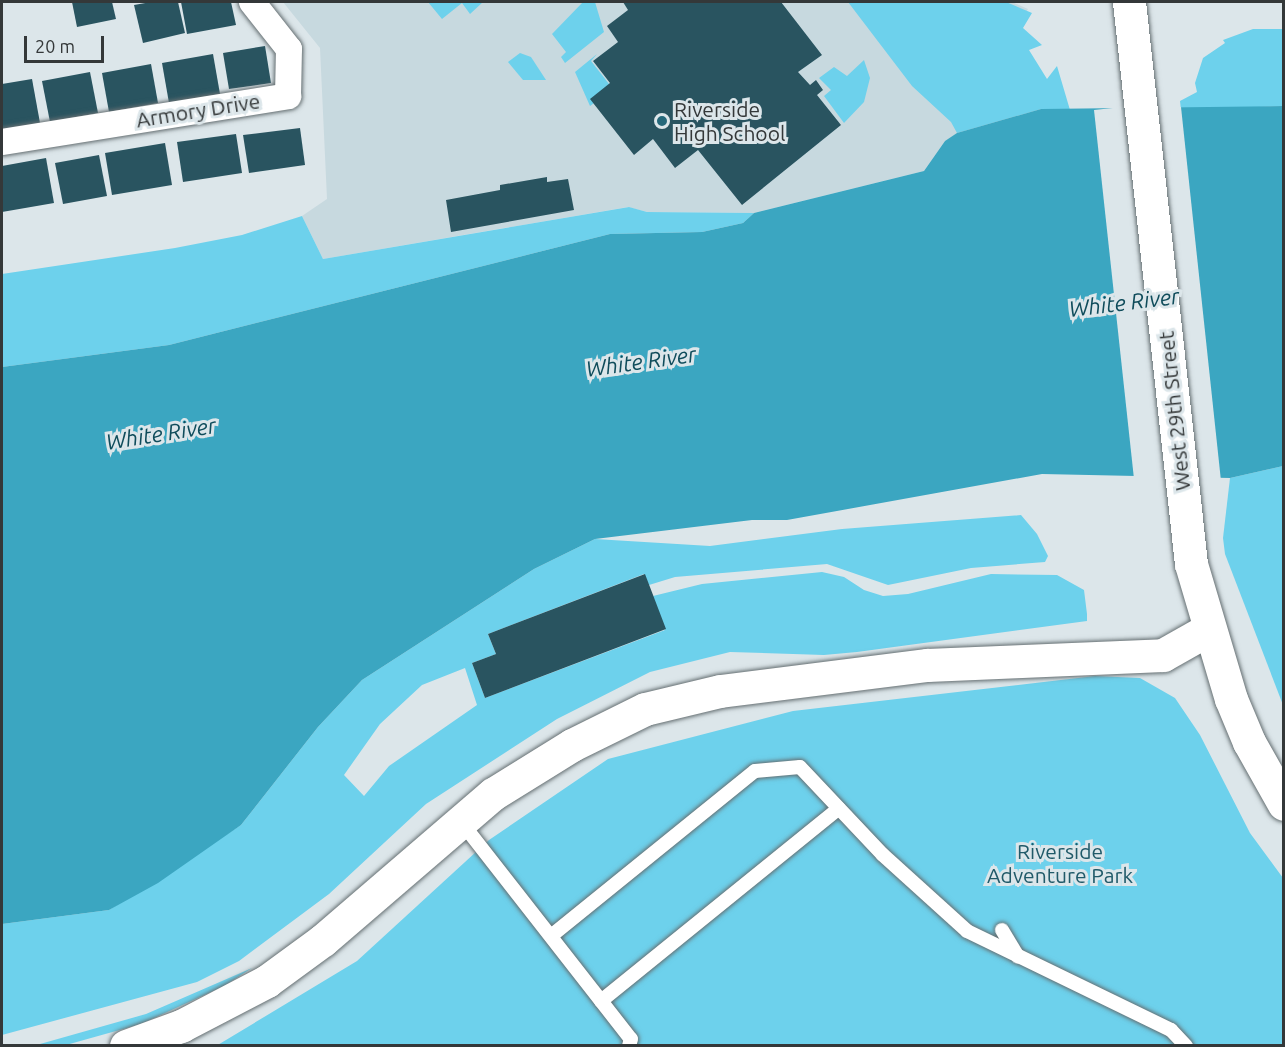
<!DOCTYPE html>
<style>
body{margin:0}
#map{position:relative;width:1285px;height:1047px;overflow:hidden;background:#dce6ea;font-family:Ubuntu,sans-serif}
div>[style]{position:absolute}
.built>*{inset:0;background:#c7d9df}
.green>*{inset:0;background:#6dd1ec}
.water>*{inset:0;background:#3ba6c1}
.pier>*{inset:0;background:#dce6ea}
.building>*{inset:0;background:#295460}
.roads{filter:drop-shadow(0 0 2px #656f72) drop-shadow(0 0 2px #656f72)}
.service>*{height:14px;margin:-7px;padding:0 7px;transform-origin:7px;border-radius:7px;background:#fff}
.minor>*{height:26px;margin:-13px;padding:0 13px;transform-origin:13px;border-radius:13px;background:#fff}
.tertiary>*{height:33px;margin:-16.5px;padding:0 16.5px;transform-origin:16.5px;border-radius:16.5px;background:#fff}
.secondary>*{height:33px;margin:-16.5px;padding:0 16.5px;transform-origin:16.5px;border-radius:16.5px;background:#fff}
.dots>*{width:16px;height:16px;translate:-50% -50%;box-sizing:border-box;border:3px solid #dce6ea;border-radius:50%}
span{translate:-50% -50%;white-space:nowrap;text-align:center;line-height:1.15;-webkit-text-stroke:6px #dce6ea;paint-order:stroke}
.poi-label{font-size:21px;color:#343839}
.left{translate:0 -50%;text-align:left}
.street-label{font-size:21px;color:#343839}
.park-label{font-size:21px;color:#205a69}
.water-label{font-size:22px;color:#0f4c5b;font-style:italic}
.frame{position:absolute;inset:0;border:3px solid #343839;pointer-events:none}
.scale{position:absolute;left:24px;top:36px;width:80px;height:27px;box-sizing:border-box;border:3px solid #343839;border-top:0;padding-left:8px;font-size:18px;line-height:21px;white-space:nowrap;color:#343839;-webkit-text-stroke:4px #dce6ea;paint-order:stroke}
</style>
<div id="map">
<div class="built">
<i style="clip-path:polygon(283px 2px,1012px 2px,1028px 9px,1009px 40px,1041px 109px,945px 141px,924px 171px,754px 213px,647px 212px,628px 207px,323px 259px,302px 216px,327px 199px,320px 48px)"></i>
</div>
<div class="green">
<i style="clip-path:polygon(428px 2px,483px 2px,470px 14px,462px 3px,442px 19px)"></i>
<i style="clip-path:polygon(583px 2px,595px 2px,604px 32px,565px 63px,561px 57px,566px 52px,552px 34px)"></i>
<i style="clip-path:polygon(848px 2px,1006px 2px,1032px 13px,1023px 28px,1042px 45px,1029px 50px,1047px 79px,1057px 66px,1070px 110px,1041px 109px,957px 133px,951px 122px,912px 86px)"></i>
<i style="clip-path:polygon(1253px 29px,1283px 29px,1283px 106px,1181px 110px,1180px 101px,1197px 92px,1195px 83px,1203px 58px,1225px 43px,1223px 40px)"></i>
<i style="clip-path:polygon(520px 53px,531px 57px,546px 80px,523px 80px,508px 62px)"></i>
<i style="clip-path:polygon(597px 54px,591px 61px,613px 89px,590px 106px,575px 72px)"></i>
<i style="clip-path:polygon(864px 60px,870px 78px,864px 102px,844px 123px,824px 96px,831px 90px,819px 78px,834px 67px,847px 76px)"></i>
<i style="clip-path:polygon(629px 207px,647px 212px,754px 213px,743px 223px,702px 232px,610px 234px,169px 345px,2px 367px,2px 274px,175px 248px,242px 235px,302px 216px,323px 259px)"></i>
<i style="clip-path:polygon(1283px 466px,1283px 705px,1225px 554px,1223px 538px,1230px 478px)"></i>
<i style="clip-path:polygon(evenodd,1021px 515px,1037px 534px,1048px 556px,1045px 562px,971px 568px,888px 585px,827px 564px,675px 577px,649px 585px,644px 574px,488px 634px,496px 654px,472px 663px,485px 698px,665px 630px,653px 596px,702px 584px,822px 572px,844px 577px,864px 590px,883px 596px,908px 594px,991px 574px,1057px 575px,1084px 590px,1087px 614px,1087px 621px,857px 652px,824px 655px,730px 652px,650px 672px,557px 719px,426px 804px,329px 894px,239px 961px,197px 982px,2px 1035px,2px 924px,109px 910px,241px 825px,318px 727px,362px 680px,534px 569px,595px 539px,710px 546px,842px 529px,1021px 515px,465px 668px,477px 705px,389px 766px,364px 796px,344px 775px,380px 724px,422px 685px,465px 668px)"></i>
<i style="clip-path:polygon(1095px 676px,1140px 678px,1175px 698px,1200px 735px,1250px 833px,1283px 878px,1283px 1045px,216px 1046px,357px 961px,489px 840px,608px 759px,793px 711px)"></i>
<i style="clip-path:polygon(252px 968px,224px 986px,141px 1024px,66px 1045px,33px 1046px,146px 1014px)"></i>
</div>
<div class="water">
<i style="clip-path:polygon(1283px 106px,1283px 466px,1230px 478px,1042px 474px,787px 520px,752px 520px,595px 539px,534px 569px,362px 680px,318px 727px,241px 825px,158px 883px,109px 910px,2px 924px,2px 367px,169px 345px,610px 234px,702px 232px,743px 223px,754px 213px,924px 171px,945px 141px,957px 133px,1041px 109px)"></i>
</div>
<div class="pier">
<i style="clip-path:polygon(1122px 107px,1181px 107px,1221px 481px,1134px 479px,1094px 110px)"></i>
</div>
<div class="building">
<i style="clip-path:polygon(72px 2px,112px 2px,116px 19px,77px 27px)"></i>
<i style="clip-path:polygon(151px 2px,178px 2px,185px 33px,143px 43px,134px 5px)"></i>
<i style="clip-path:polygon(181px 2px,231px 2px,236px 25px,187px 34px)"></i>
<i style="clip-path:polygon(623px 2px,781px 2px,822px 55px,798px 72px,810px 85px,816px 80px,823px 90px,817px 95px,841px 125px,742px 205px,698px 150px,675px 168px,653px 139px,634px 155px,590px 99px,610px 83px,593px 61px,618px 42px,607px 26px,628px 10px)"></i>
<i style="clip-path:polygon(265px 46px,271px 83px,229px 89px,223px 53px)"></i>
<i style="clip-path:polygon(213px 54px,220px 94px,169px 103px,162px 63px)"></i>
<i style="clip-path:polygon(151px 64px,158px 103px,109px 112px,102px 73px)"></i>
<i style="clip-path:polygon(90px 72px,98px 113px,50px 122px,42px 81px)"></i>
<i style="clip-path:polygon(32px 79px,40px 123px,2px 130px,2px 84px)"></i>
<i style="clip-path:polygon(300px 128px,305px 165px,249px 173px,243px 135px)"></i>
<i style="clip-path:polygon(236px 134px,242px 173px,183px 182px,177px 142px)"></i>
<i style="clip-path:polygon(165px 143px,172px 185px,112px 195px,105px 153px)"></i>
<i style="clip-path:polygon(99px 155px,107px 196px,63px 204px,55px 163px)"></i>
<i style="clip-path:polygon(46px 158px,54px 203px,2px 212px,2px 166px)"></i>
<i style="clip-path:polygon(547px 177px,547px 182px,568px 179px,574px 210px,451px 232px,446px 200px,500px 190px,500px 185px)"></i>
<i style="clip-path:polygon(645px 574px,666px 629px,485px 698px,472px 663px,496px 654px,488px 634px)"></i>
</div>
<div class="roads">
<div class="service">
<i style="left:462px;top:823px;width:274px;rotate:52deg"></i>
<i style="left:631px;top:1039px;width:7px;rotate:106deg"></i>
<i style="left:1002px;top:930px;width:31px;rotate:59deg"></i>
<i style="left:551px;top:936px;width:262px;rotate:-39deg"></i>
<i style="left:755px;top:771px;width:45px;rotate:-5.1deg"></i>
<i style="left:800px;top:767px;width:121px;rotate:46.7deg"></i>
<i style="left:883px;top:855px;width:113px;rotate:42.1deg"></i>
<i style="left:967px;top:931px;width:227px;rotate:25.9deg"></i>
<i style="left:1171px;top:1030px;width:22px;rotate:47deg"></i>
<i style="left:601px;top:1001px;width:306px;rotate:-39deg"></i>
</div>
<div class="minor">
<i style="left:2px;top:142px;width:290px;rotate:-9.1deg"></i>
<i style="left:288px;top:96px;width:47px;rotate:-88.8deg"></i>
<i style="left:289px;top:49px;width:60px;rotate:-128.2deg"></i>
</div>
<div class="tertiary">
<i style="left:126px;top:1046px;width:59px;rotate:-20deg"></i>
<i style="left:181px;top:1026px;width:97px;rotate:-27.6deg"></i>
<i style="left:267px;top:981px;width:69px;rotate:-36.2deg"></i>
<i style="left:323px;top:940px;width:224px;rotate:-40.7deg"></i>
<i style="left:493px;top:794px;width:93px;rotate:-31.8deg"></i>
<i style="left:572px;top:745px;width:81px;rotate:-26.3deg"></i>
<i style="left:645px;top:709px;width:77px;rotate:-13.5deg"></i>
<i style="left:720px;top:691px;width:209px;rotate:-7.2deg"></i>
<i style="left:927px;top:665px;width:236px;rotate:-2.4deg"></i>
<i style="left:1163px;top:655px;width:53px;rotate:-29.5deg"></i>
</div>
<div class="secondary">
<i style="left:1129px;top:2px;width:565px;rotate:83.7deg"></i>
<i style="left:1191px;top:564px;width:141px;rotate:73.5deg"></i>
<i style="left:1231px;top:699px;width:47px;rotate:67.3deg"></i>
<i style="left:1249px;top:742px;width:71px;rotate:60.6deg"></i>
</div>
</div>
<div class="dots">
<i style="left:662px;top:121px;background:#25687a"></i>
</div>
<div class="poi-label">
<span class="left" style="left:674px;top:121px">Riverside<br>High School</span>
</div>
<div class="street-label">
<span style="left:198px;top:110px;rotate:-9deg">Armory Drive</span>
<span style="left:1174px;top:411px;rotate:-96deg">West 29th Street</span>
</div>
<div class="park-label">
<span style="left:1060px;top:863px">Riverside<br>Adventure Park</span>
</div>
<div class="water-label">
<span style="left:1124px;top:302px;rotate:-7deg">White River</span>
<span style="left:641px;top:361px;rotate:-8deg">White River</span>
<span style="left:161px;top:433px;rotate:-9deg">White River</span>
</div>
<div class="frame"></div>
<div class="scale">20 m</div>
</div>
